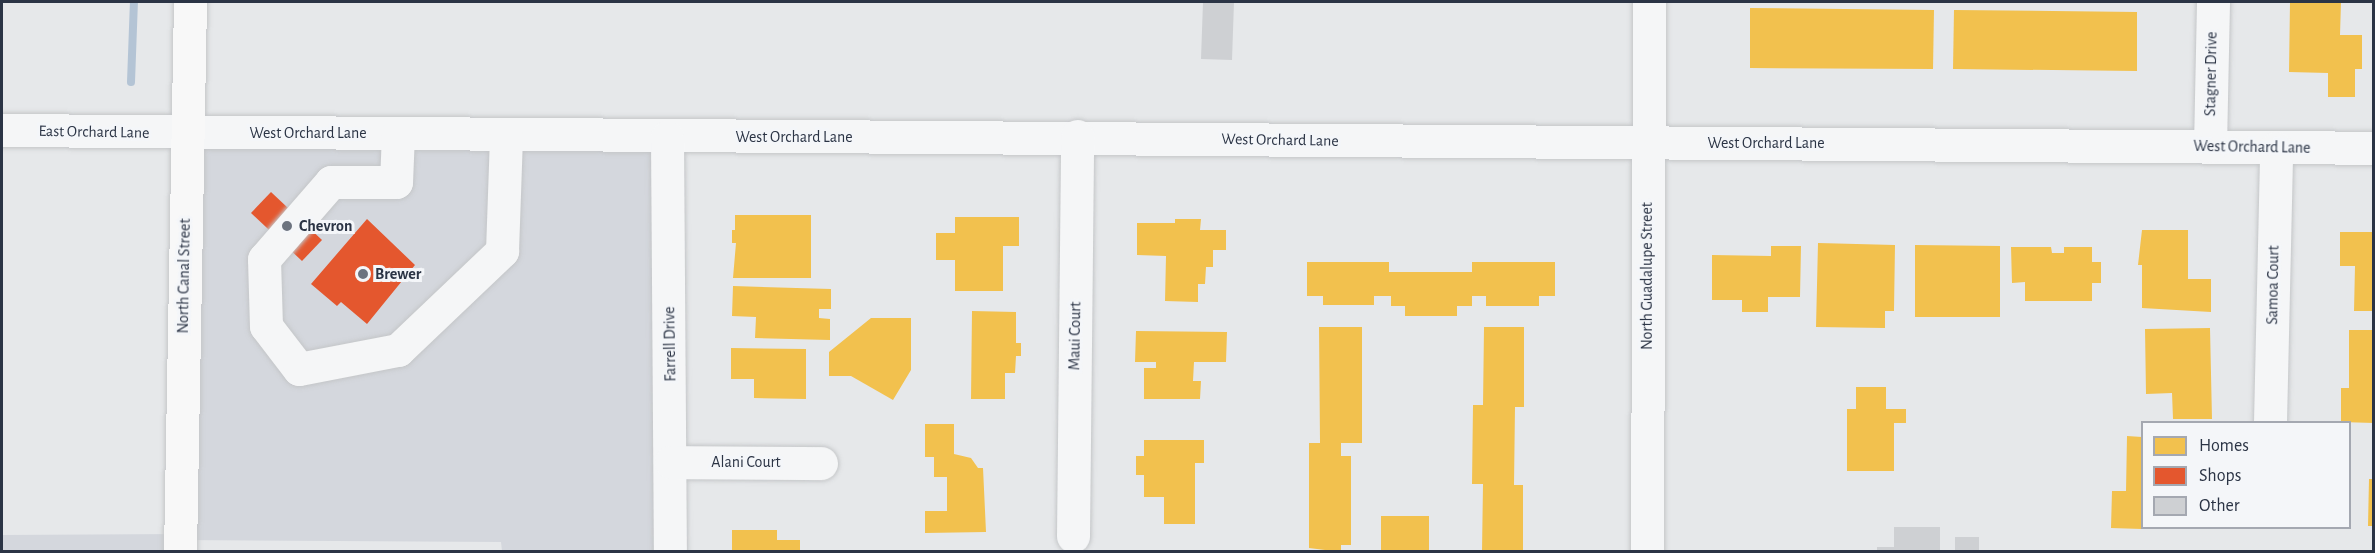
<!DOCTYPE html>
<style>
body{margin:0}
#map{position:relative;width:2375px;height:553px;overflow:hidden;background:#e6e8ea;font-family:"Alegreya Sans",sans-serif}
div>[style]{position:absolute}
.built>*{inset:0;background:#d4d7dd}
.homes>*{inset:0;background:#f2c14e}
.shops>*{inset:0;background:#e4572e}
.stream>*{height:8px;margin:-4px;padding:0 4px;transform-origin:4px;border-radius:4px;background:#b4c4d5}
.building>*{inset:0;background:#ced0d3}
.roads{filter:drop-shadow(0 0 2px #c4c6c8) drop-shadow(0 0 2px #c4c6c8)}
.minor>*{height:33px;margin:-16.5px;padding:0 16.5px;transform-origin:16.5px;border-radius:16.5px;background:#f5f6f7}
.major>*{height:33px;margin:-16.5px;padding:0 16.5px;transform-origin:16.5px;border-radius:16.5px;background:#f8f8f8}
.dots>*{width:16px;height:16px;translate:-50% -50%;box-sizing:border-box;border:3px solid #f4f6f9;border-radius:50%}
span{translate:-50% -50%;white-space:nowrap;text-align:center;line-height:1.15;-webkit-text-stroke:6px #f4f6f9;paint-order:stroke}
.street-label{font-size:16px;color:#2b3445}
.poi-label{font-size:16px;color:#2b3445;font-weight:700}
.left{translate:0 -50%;text-align:left}
.frame{position:absolute;inset:0;border:3px solid #2b3445;pointer-events:none}
.legend{position:absolute;left:2141px;top:421px;width:210px;height:108px;box-sizing:border-box;background:#f4f6f9;border:2px solid #a4a8b1;margin:0;padding:8px 10px;list-style:none;font-size:18px;color:#2b3445}
.legend li{display:flex;align-items:center;gap:12px;height:30px}
.legend b{width:30px;border:2px solid #a4a8b1}
</style>
<div id="map">
<div class="built">
<i style="clip-path:polygon(187px 133px,667px 137px,670px 551px,502px 551px,501px 542px,180px 540px,179px 551px,2px 552px,2px 535px,180px 534px)"></i>
</div>
<div class="homes">
<i style="clip-path:polygon(2290px 2px,2341px 2px,2340px 35px,2362px 35px,2362px 69px,2355px 69px,2355px 97px,2328px 97px,2328px 73px,2289px 72px)"></i>
<i style="clip-path:polygon(1750px 8px,1934px 10px,1933px 69px,1750px 68px)"></i>
<i style="clip-path:polygon(1954px 10px,2137px 12px,2137px 71px,1953px 69px)"></i>
<i style="clip-path:polygon(735px 215px,811px 215px,811px 278px,733px 278px,736px 243px,732px 243px,732px 230px,735px 230px)"></i>
<i style="clip-path:polygon(955px 217px,1019px 217px,1019px 246px,1003px 246px,1003px 291px,955px 291px,955px 260px,936px 260px,936px 233px,955px 233px)"></i>
<i style="clip-path:polygon(1175px 219px,1201px 219px,1200px 230px,1226px 230px,1226px 250px,1213px 250px,1213px 267px,1206px 267px,1205px 284px,1198px 284px,1198px 302px,1165px 301px,1166px 256px,1137px 255px,1137px 223px,1175px 223px)"></i>
<i style="clip-path:polygon(2142px 230px,2188px 230px,2188px 279px,2211px 279px,2211px 312px,2142px 308px,2142px 265px,2138px 265px)"></i>
<i style="clip-path:polygon(2340px 232px,2374px 232px,2374px 311px,2354px 311px,2355px 266px,2340px 266px)"></i>
<i style="clip-path:polygon(1818px 243px,1895px 245px,1894px 311px,1885px 311px,1885px 328px,1816px 327px)"></i>
<i style="clip-path:polygon(1915px 245px,2000px 246px,2000px 317px,1915px 317px)"></i>
<i style="clip-path:polygon(1771px 246px,1801px 246px,1800px 297px,1768px 297px,1768px 312px,1742px 312px,1742px 300px,1712px 300px,1712px 255px,1771px 256px)"></i>
<i style="clip-path:polygon(2011px 247px,2051px 247px,2052px 253px,2064px 253px,2064px 247px,2092px 247px,2092px 262px,2101px 262px,2101px 283px,2092px 283px,2092px 301px,2025px 301px,2025px 282px,2012px 283px)"></i>
<i style="clip-path:polygon(1307px 262px,1389px 262px,1389px 272px,1472px 272px,1472px 262px,1555px 262px,1555px 296px,1539px 296px,1539px 306px,1486px 306px,1486px 296px,1472px 296px,1472px 306px,1457px 306px,1457px 316px,1405px 316px,1405px 306px,1391px 306px,1391px 296px,1374px 296px,1374px 305px,1323px 305px,1323px 296px,1307px 296px)"></i>
<i style="clip-path:polygon(733px 286px,831px 289px,831px 309px,819px 309px,819px 318px,830px 319px,830px 340px,755px 338px,756px 317px,732px 316px)"></i>
<i style="clip-path:polygon(972px 311px,1016px 312px,1016px 343px,1021px 343px,1021px 356px,1016px 356px,1015px 373px,1005px 373px,1005px 399px,971px 399px)"></i>
<i style="clip-path:polygon(871px 318px,911px 318px,911px 370px,893px 400px,851px 376px,829px 376px,829px 352px)"></i>
<i style="clip-path:polygon(1319px 327px,1362px 327px,1362px 443px,1341px 443px,1341px 456px,1351px 456px,1351px 545px,1341px 545px,1341px 552px,1309px 548px,1309px 443px,1320px 443px)"></i>
<i style="clip-path:polygon(1484px 327px,1524px 327px,1524px 407px,1515px 407px,1514px 485px,1523px 485px,1523px 552px,1482px 552px,1483px 484px,1472px 484px,1473px 405px,1483px 405px)"></i>
<i style="clip-path:polygon(2210px 328px,2212px 419px,2173px 419px,2172px 393px,2146px 394px,2145px 329px)"></i>
<i style="clip-path:polygon(2349px 330px,2374px 330px,2374px 423px,2341px 422px,2341px 388px,2349px 388px)"></i>
<i style="clip-path:polygon(1136px 331px,1227px 332px,1226px 362px,1194px 362px,1193px 381px,1201px 381px,1200px 399px,1144px 399px,1144px 368px,1156px 368px,1156px 362px,1135px 362px)"></i>
<i style="clip-path:polygon(731px 348px,806px 349px,806px 399px,754px 398px,754px 379px,731px 379px)"></i>
<i style="clip-path:polygon(1856px 387px,1886px 387px,1886px 409px,1906px 409px,1906px 423px,1894px 423px,1894px 471px,1847px 471px,1847px 409px,1856px 409px)"></i>
<i style="clip-path:polygon(925px 424px,954px 424px,954px 454px,971px 458px,978px 468px,983px 468px,986px 532px,925px 533px,925px 511px,947px 511px,947px 477px,934px 477px,934px 457px,925px 457px)"></i>
<i style="clip-path:polygon(2127px 436px,2142px 437px,2142px 529px,2111px 528px,2112px 491px,2126px 491px)"></i>
<i style="clip-path:polygon(1144px 440px,1204px 440px,1204px 463px,1195px 463px,1195px 524px,1164px 524px,1164px 497px,1144px 497px,1144px 475px,1136px 475px,1136px 456px,1144px 456px)"></i>
<i style="clip-path:polygon(2369px 479px,2374px 479px,2374px 526px,2368px 526px)"></i>
<i style="clip-path:polygon(1381px 516px,1429px 516px,1429px 552px,1381px 552px)"></i>
<i style="clip-path:polygon(732px 530px,777px 530px,777px 540px,800px 540px,800px 552px,732px 552px)"></i>
</div>
<div class="shops">
<i style="clip-path:polygon(271px 192px,322px 240px,302px 261px,251px 213px)"></i>
<i style="clip-path:polygon(367px 219px,415px 265px,367px 324px,341px 302px,337px 306px,311px 284px)"></i>
</div>
<div class="stream">
<i style="left:131px;top:82px;width:80px;rotate:-87.9deg"></i>
</div>
<div class="building">
<i style="clip-path:polygon(1203px 2px,1234px 2px,1232px 60px,1201px 59px)"></i>
<i style="clip-path:polygon(1894px 527px,1940px 527px,1940px 552px,1877px 552px,1877px 547px,1894px 547px)"></i>
<i style="clip-path:polygon(1955px 537px,1979px 537px,1979px 552px,1955px 552px)"></i>
</div>
<div class="roads">
<div class="minor">
<i style="left:2px;top:130px;width:2372px;rotate:0.43deg"></i>
<i style="left:398px;top:133px;width:49px;rotate:92.3deg"></i>
<i style="left:396px;top:182px;width:65px;rotate:180deg"></i>
<i style="left:331px;top:182px;width:102px;rotate:131deg"></i>
<i style="left:264px;top:259px;width:67px;rotate:88.3deg"></i>
<i style="left:266px;top:326px;width:54px;rotate:52.5deg"></i>
<i style="left:299px;top:369px;width:101px;rotate:-10.9deg"></i>
<i style="left:398px;top:350px;width:144px;rotate:-43.6deg"></i>
<i style="left:502px;top:251px;width:116px;rotate:-88deg"></i>
<i style="left:667px;top:137px;width:415px;rotate:89.6deg"></i>
<i style="left:2210px;top:146px;width:144px;rotate:-88.8deg"></i>
<i style="left:2270px;top:422px;width:274px;rotate:-88.7deg"></i>
<i style="left:671px;top:462px;width:150px;rotate:0.4deg"></i>
<i style="left:1073px;top:536px;width:400px;rotate:-89.4deg"></i>
<i style="left:1647px;top:552px;width:550px;rotate:-89.79deg"></i>
</div>
<div class="major">
<i style="left:180px;top:552px;width:550px;rotate:-88.96deg"></i>
</div>
</div>
<div class="dots">
<i style="left:287px;top:226px;background:#6c737f"></i>
<i style="left:363px;top:274px;background:#6c737f"></i>
</div>
<div class="street-label">
<span style="left:2211px;top:74px;rotate:-89deg">Stagner Drive</span>
<span style="left:94px;top:132px;rotate:1deg">East Orchard Lane</span>
<span style="left:308px;top:133px">West Orchard Lane</span>
<span style="left:794px;top:137px">West Orchard Lane</span>
<span style="left:1280px;top:140px;rotate:1deg">West Orchard Lane</span>
<span style="left:1766px;top:143px">West Orchard Lane</span>
<span style="left:2252px;top:147px;rotate:1deg">West Orchard Lane</span>
<span style="left:184px;top:276px;rotate:-89deg">North Canal Street</span>
<span style="left:1647px;top:276px;rotate:-90deg">North Guadalupe Street</span>
<span style="left:2273px;top:285px;rotate:-89deg">Samoa Court</span>
<span style="left:1075px;top:336px;rotate:-89deg">Maui Court</span>
<span style="left:670px;top:344px;rotate:-91deg">Farrell Drive</span>
<span style="left:746px;top:462px">Alani Court</span>
</div>
<div class="poi-label">
<span class="left" style="left:299px;top:226px">Chevron</span>
<span class="left" style="left:375px;top:274px">Brewer</span>
</div>
<div class="frame"></div>
<ul class="legend">
<li><b style="height:16px;background:#f2c14e"></b>Homes</li>
<li><b style="height:16px;background:#e4572e"></b>Shops</li>
<li><b style="height:16px;background:#ced0d3"></b>Other</li>
</ul>
</div>
